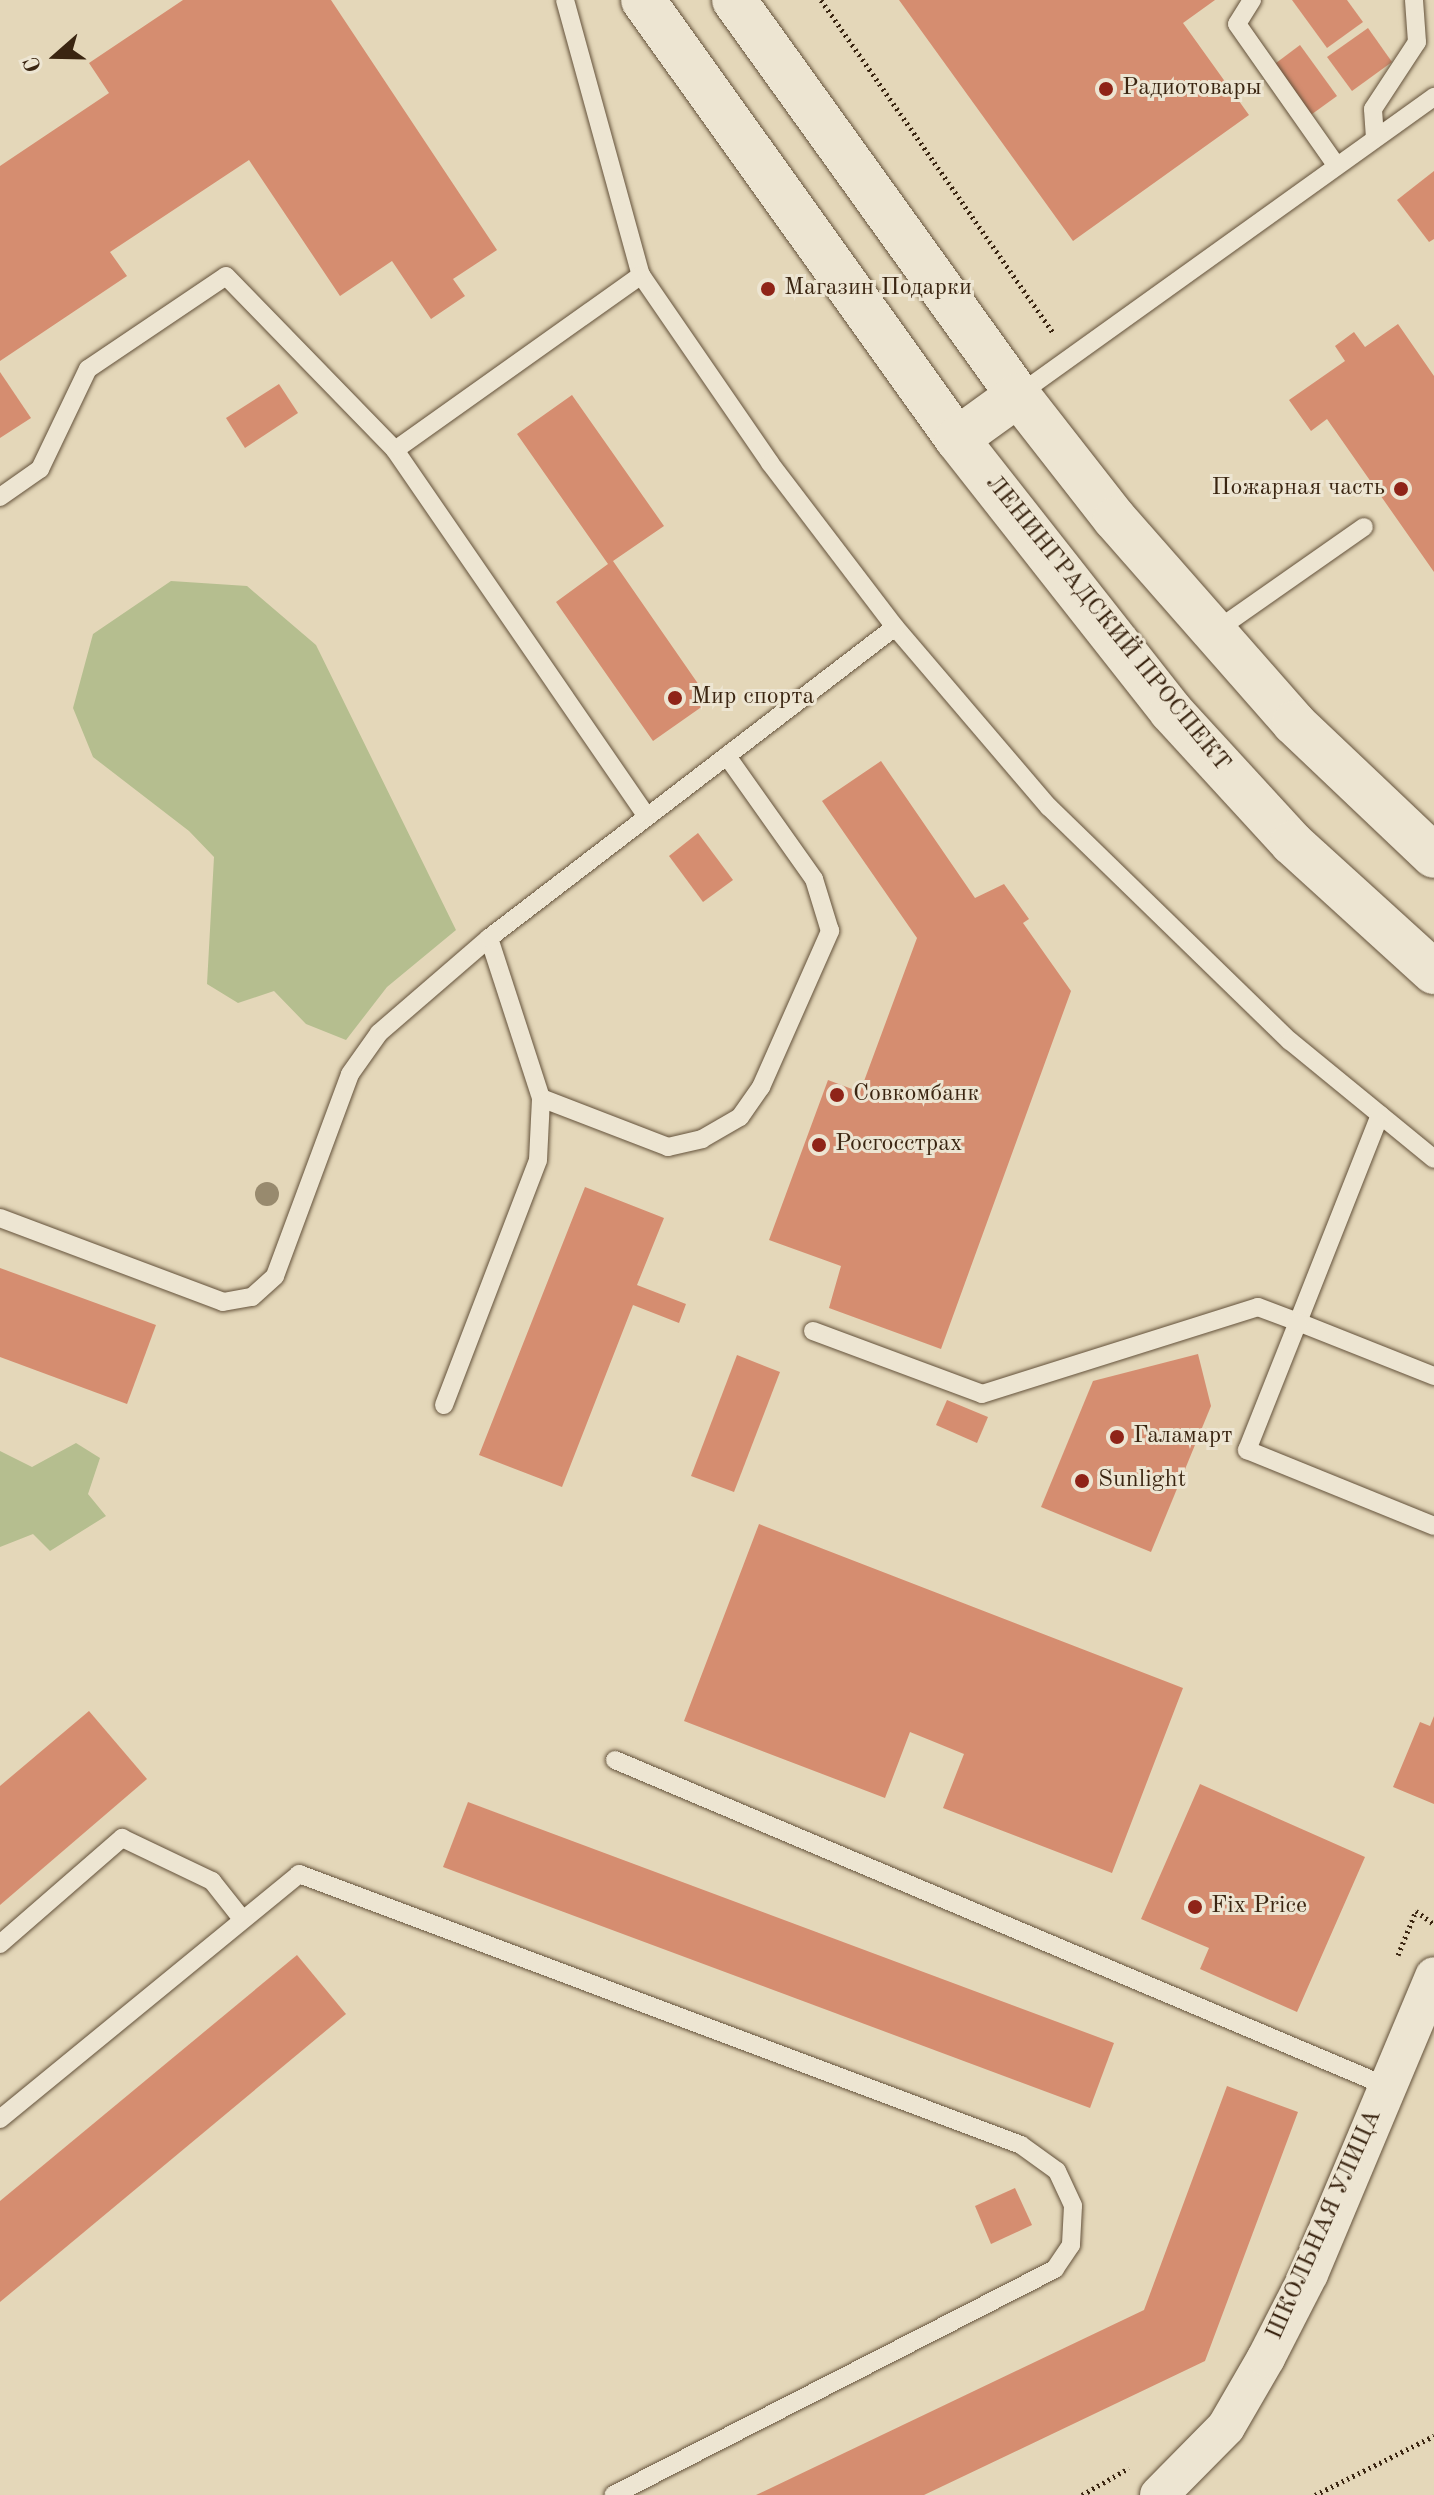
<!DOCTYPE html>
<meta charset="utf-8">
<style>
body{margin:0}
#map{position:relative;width:1434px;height:2495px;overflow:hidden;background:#e4d7b9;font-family:"Old Standard TT",serif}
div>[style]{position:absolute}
.green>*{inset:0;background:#b5be8f}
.building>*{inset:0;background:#d58d70}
.path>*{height:5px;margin-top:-2.5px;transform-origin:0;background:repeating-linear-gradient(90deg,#3a2511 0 2px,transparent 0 6px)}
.roads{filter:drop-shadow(0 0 2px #64523b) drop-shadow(0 0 2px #64523b)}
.lane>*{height:18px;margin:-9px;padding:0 9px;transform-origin:9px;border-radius:9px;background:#ede5d2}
.street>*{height:38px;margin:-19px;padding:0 19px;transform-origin:19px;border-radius:19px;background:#ede5d2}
.secondary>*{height:44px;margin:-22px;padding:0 22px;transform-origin:22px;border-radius:22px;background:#ede5d2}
.trees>*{width:24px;height:24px;margin:-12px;border-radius:50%;background:#988a6e}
.dots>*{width:22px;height:22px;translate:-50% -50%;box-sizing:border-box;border:4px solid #ede5d2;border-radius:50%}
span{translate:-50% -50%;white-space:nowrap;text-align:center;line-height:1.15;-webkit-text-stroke:6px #ede5d2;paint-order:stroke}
.poi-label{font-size:24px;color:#3a2511}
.left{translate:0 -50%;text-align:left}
.right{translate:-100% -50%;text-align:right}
.street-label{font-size:24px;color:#3a2511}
.north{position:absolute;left:16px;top:16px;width:80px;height:80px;-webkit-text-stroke:6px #ede5d2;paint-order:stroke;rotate:250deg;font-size:22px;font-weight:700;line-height:32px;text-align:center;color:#3a2511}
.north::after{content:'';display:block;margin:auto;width:28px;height:36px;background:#3a2511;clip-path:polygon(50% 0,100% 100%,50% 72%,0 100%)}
</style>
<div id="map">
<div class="green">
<i style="clip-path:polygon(171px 581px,247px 586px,316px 645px,456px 930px,387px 987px,346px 1040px,306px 1024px,274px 991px,238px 1003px,207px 984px,214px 857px,189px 831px,93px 757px,73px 708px,93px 634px)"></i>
<i style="clip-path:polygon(76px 1443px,100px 1458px,88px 1494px,106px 1516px,50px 1551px,33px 1534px,0 1547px,0 1451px,32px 1467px)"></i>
</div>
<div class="building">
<i style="clip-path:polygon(183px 0,331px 0,497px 250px,453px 279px,465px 296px,431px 319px,392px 261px,340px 296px,249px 160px,110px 252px,127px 276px,0 361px,0 166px,109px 93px,89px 63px)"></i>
<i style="clip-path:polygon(899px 0,1215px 0,1183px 23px,1249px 115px,1073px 241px)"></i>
<i style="clip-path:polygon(1292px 0,1347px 0,1363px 22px,1327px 48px)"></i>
<i style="clip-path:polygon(1368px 28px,1392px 62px,1352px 91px,1327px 57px)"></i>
<i style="clip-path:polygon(1300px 45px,1337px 96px,1308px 117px,1272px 66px)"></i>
<i style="clip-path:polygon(1434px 171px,1434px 239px,1429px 242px,1397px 200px)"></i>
<i style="clip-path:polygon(1398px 324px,1434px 376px,1434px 572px,1327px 419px,1311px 431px,1289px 400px,1345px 361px,1335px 346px,1354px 332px,1365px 347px)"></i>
<i style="clip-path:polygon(0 372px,31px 418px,0 438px)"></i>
<i style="clip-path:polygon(279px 384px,298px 413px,245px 448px,226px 418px)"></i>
<i style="clip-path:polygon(572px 395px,664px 526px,613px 561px,710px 701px,653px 741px,556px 602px,608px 564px,517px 434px)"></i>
<i style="clip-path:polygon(881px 761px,975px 898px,1004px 884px,1029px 919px,1023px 923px,1071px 991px,941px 1349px,829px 1308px,841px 1266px,769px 1240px,828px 1080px,860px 1092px,917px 938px,822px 801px)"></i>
<i style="clip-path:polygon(698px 833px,733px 880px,703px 902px,669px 856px)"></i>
<i style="clip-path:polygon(585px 1187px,664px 1218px,637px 1285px,686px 1304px,679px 1323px,633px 1305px,562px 1487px,479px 1455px)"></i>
<i style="clip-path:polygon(0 1268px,156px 1325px,127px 1404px,0 1357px)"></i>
<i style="clip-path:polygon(1198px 1354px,1211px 1406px,1151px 1552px,1041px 1507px,1093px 1381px)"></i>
<i style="clip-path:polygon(737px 1355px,780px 1372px,734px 1492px,691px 1476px)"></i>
<i style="clip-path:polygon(947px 1400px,988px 1417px,977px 1443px,936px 1425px)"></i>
<i style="clip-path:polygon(759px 1524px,1183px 1688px,1112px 1873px,943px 1808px,964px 1754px,910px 1732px,885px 1798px,684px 1721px)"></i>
<i style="clip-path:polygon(89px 1711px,147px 1779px,0 1905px,0 1786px)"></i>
<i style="clip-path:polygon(1434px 1716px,1434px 1804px,1393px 1787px,1420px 1722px,1430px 1726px)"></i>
<i style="clip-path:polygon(1200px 1784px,1365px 1857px,1297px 2012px,1200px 1969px,1209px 1948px,1141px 1919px)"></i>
<i style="clip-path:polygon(468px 1802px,1114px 2043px,1090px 2108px,443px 1867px)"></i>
<i style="clip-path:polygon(297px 1955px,346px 2014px,0 2302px,0 2201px)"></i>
<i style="clip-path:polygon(1227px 2086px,1298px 2112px,1205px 2361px,924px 2495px,756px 2495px,1144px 2310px)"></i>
<i style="clip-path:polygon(1015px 2188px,1032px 2225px,991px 2244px,975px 2206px)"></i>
</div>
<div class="path">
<i style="left:821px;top:0;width:407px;rotate:55.1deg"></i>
<i style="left:1398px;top:1955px;width:48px;rotate:-67.8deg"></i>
<i style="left:1416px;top:1911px;width:22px;rotate:36deg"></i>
<i style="left:1082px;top:2495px;width:54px;rotate:-29.9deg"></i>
<i style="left:1315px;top:2495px;width:133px;rotate:-26.4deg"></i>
</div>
<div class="roads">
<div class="lane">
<i style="left:565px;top:0;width:285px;rotate:74.6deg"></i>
<i style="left:641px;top:275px;width:228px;rotate:55.5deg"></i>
<i style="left:770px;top:463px;width:206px;rotate:52.7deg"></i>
<i style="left:895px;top:627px;width:237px;rotate:49.5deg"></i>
<i style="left:1049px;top:807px;width:336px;rotate:44.2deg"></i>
<i style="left:1290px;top:1041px;width:186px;rotate:39.3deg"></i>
<i style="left:1252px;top:0;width:28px;rotate:122deg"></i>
<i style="left:1237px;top:24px;width:172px;rotate:54.9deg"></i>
<i style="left:1375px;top:138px;width:29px;rotate:-94deg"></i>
<i style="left:1373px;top:109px;width:80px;rotate:-56.7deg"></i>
<i style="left:1417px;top:42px;width:42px;rotate:-94.1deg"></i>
<i style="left:1018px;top:395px;width:512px;rotate:-35.62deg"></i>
<i style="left:395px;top:450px;width:444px;rotate:55.5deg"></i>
<i style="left:0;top:497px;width:49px;rotate:-35deg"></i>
<i style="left:40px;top:469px;width:111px;rotate:-64.4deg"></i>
<i style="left:88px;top:369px;width:166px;rotate:-34deg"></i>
<i style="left:226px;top:276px;width:243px;rotate:45.8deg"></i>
<i style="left:395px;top:450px;width:302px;rotate:-35.4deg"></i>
<i style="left:1214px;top:632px;width:183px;rotate:-35deg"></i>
<i style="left:489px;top:938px;width:168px;rotate:72deg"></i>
<i style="left:541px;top:1098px;width:136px;rotate:21.1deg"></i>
<i style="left:668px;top:1147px;width:35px;rotate:-13deg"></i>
<i style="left:702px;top:1139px;width:44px;rotate:-30.1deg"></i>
<i style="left:740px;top:1117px;width:37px;rotate:-55deg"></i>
<i style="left:761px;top:1087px;width:171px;rotate:-66.1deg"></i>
<i style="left:830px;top:931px;width:54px;rotate:-107.1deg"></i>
<i style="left:814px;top:879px;width:151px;rotate:-125.3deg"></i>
<i style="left:0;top:1218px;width:238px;rotate:20.6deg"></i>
<i style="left:223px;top:1302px;width:29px;rotate:-10deg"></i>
<i style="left:252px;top:1297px;width:31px;rotate:-42deg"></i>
<i style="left:275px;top:1276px;width:215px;rotate:-69.6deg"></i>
<i style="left:350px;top:1074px;width:50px;rotate:-54.7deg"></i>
<i style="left:379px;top:1033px;width:145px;rotate:-40.8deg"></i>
<i style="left:489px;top:938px;width:511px;rotate:-37.45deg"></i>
<i style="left:813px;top:1331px;width:180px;rotate:20.4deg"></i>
<i style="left:982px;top:1394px;width:289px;rotate:-17.5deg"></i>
<i style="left:1258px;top:1307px;width:43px;rotate:20.6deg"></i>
<i style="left:1298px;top:1322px;width:223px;rotate:-68.4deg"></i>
<i style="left:1434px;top:1376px;width:146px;rotate:-158.3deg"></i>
<i style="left:1298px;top:1322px;width:138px;rotate:111.7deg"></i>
<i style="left:1247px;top:1450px;width:202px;rotate:22.1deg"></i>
<i style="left:444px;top:1405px;width:262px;rotate:-69deg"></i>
<i style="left:538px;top:1160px;width:62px;rotate:-87.2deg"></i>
<i style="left:615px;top:1760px;width:837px;rotate:22.92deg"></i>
<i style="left:0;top:1944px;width:162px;rotate:-41deg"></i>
<i style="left:122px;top:1838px;width:100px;rotate:25.5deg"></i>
<i style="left:212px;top:1881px;width:48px;rotate:51.7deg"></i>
<i style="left:0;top:2119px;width:387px;rotate:-39.3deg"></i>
<i style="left:299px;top:1874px;width:771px;rotate:20.57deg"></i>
<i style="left:1021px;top:2145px;width:44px;rotate:35.8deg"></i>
<i style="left:1057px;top:2171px;width:38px;rotate:65deg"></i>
<i style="left:1073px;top:2206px;width:39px;rotate:93deg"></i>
<i style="left:1071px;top:2245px;width:29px;rotate:124deg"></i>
<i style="left:1055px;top:2269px;width:496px;rotate:152.9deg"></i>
</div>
<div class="street">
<i style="left:1159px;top:2495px;width:95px;rotate:-45.4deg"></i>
<i style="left:1226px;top:2427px;width:80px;rotate:-59.9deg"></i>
<i style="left:1266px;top:2358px;width:94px;rotate:-62.9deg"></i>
<i style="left:1309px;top:2274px;width:323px;rotate:-67.2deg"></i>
</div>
<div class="secondary">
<i style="left:643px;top:0;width:540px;rotate:54.43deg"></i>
<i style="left:957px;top:439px;width:346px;rotate:51.8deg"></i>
<i style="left:1171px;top:711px;width:179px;rotate:47.5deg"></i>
<i style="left:1292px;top:843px;width:192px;rotate:42.3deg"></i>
<i style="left:734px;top:0;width:486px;rotate:54.3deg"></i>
<i style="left:1018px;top:395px;width:157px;rotate:52deg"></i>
<i style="left:1115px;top:519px;width:271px;rotate:48.7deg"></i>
<i style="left:1294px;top:723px;width:193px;rotate:43.5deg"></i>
<i style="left:957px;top:439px;width:75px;rotate:-35.8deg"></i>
</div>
</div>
<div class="trees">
<i style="left:267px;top:1194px"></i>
</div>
<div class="dots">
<i style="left:1106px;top:89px;background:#8f2418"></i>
<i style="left:768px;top:289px;background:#8f2418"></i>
<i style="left:1401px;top:489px;background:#8f2418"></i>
<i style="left:675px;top:698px;background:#8f2418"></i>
<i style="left:837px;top:1095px;background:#8f2418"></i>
<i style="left:819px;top:1145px;background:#8f2418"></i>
<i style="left:1117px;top:1437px;background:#8f2418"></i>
<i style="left:1082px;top:1481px;background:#8f2418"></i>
<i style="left:1195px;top:1907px;background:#8f2418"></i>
</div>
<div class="poi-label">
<span class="left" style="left:1122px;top:89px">Радиотовары</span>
<span class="left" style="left:784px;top:289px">Магазин Подарки</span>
<span class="right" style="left:1385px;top:489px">Пожарная часть</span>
<span class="left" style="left:691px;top:698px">Мир спорта</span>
<span class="left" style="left:853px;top:1095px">Совкомбанк</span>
<span class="left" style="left:835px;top:1145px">Росгосстрах</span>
<span class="left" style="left:1133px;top:1437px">Галамарт</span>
<span class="left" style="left:1098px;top:1481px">Sunlight</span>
<span class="left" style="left:1211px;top:1907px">Fix Price</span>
</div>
<div class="street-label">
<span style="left:1107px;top:624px;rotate:51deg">ЛЕНИНГРАДСКИЙ ПРОСПЕКТ</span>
<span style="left:1325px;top:2225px;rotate:-66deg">ШКОЛЬНАЯ УЛИЦА</span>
</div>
<div class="north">С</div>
</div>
